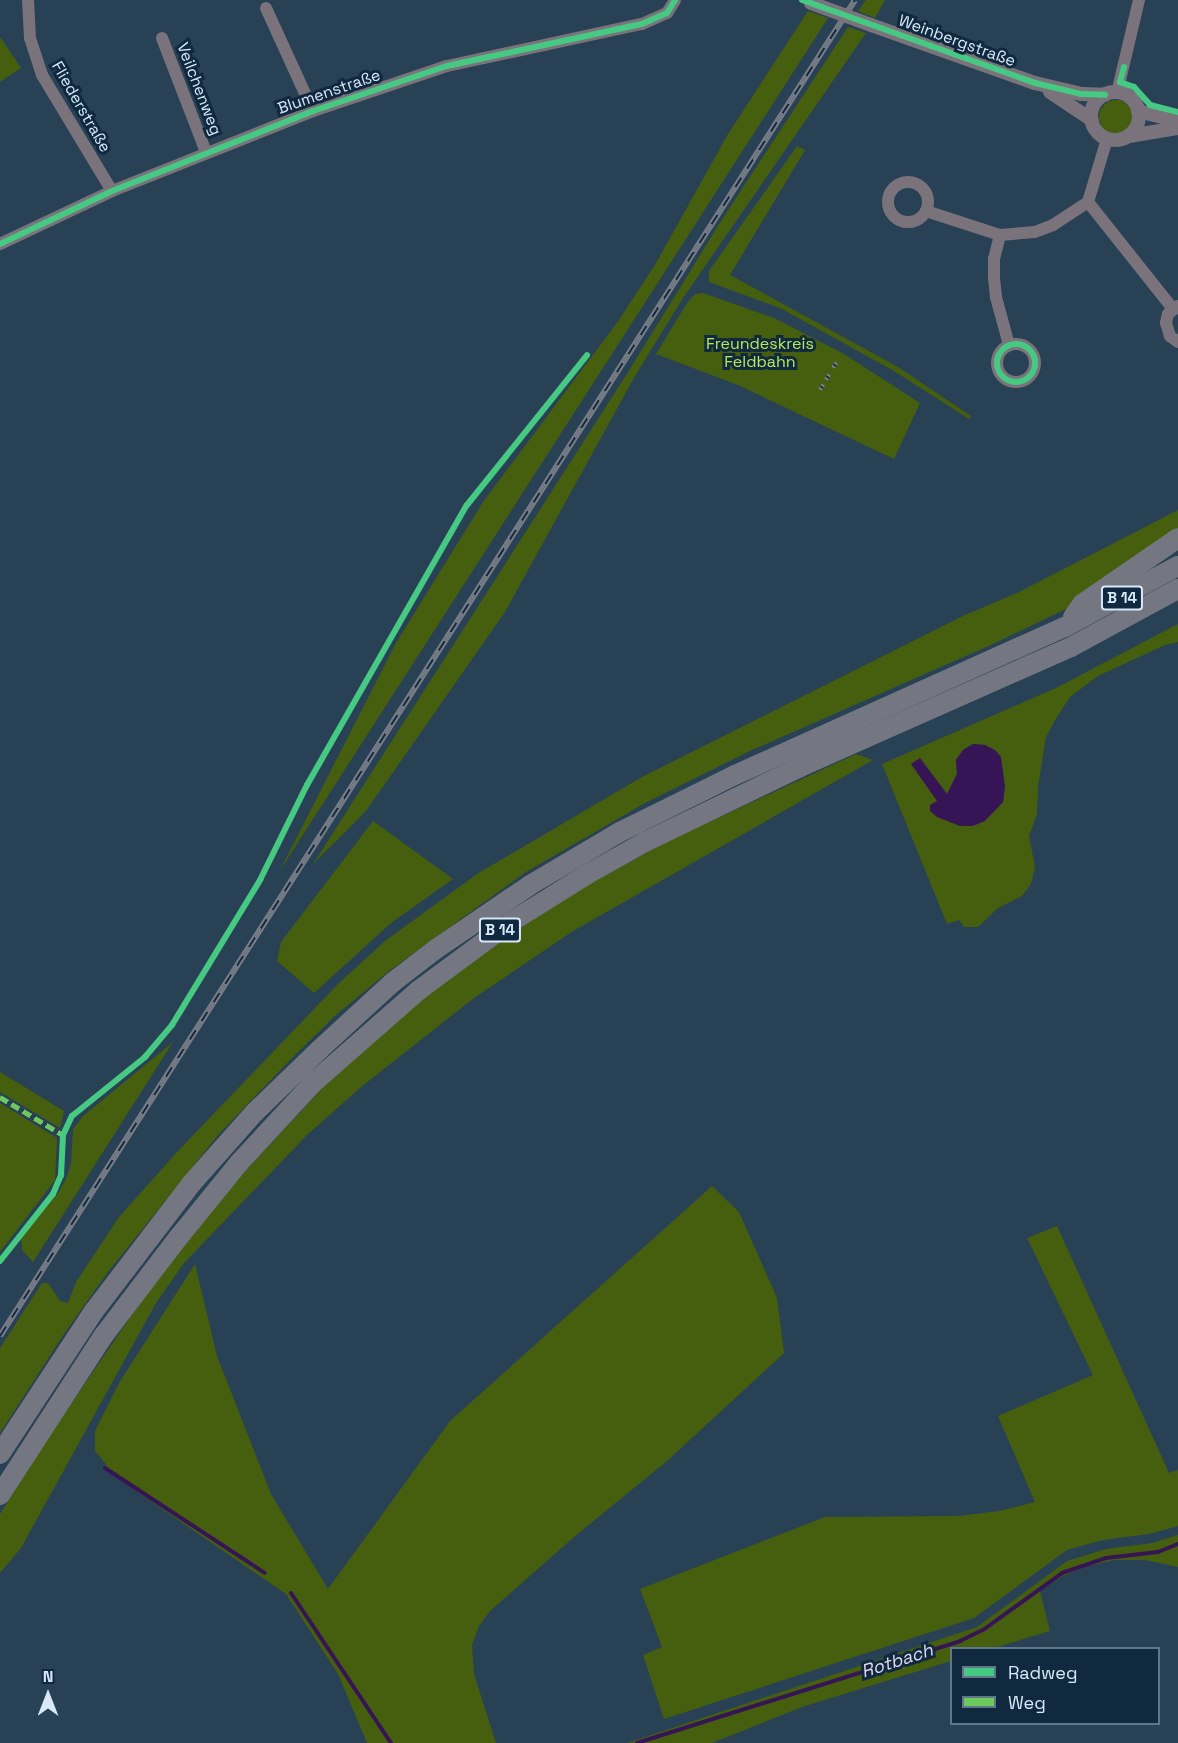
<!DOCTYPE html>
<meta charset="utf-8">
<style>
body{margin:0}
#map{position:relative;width:1178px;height:1743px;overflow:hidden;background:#284154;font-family:"Space Grotesk",sans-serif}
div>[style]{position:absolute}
.green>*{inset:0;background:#455f0f}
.round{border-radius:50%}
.water>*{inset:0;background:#361456}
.stream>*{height:4px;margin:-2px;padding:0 2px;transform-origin:2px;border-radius:2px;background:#361456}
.minor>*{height:12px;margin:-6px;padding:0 6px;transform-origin:6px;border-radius:6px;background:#7a737c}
.minor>.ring{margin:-6px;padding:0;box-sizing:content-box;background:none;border:12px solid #7a737c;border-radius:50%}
.tertiary>*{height:14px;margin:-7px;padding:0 7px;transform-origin:7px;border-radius:7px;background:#7a737c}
.tertiary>.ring{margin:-7px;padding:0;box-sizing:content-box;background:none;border:14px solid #7a737c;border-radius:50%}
.trunk>*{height:20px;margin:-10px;padding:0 10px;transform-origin:10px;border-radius:10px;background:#747782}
.rail>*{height:6px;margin-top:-3px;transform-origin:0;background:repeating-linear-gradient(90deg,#10293e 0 11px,#797d87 0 22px);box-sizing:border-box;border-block:2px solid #797d87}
.tertiary-bridge>*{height:14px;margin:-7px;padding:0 7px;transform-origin:7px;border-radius:7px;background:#7a737c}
.quiet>*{height:4.5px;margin-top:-2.25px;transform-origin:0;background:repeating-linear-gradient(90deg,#6dc95d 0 9px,transparent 0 13.5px)}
.cycleway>*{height:6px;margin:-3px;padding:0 3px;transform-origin:3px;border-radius:3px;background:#46c982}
.cycleway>.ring{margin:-3px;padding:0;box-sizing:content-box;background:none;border:6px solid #46c982;border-radius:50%}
span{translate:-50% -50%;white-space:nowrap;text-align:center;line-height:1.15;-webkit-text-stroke:6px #10293e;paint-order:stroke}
.shield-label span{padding:2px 4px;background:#10293e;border:2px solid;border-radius:4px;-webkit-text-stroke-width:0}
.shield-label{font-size:15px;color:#d7e9f9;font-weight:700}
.street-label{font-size:16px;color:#d7e9f9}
.park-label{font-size:16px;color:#b9ea57}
.water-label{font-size:18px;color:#e2d7f0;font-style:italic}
.legend{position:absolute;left:950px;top:1647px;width:210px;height:78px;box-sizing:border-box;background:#10293e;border:2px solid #607689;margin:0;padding:8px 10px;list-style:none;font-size:18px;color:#d7e9f9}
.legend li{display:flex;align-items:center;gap:12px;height:30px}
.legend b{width:30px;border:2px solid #607689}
.north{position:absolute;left:18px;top:1665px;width:60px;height:60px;-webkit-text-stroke:4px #10293e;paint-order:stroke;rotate:0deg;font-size:16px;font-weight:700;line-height:24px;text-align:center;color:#d7e9f9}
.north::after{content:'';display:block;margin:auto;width:21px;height:27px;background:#d7e9f9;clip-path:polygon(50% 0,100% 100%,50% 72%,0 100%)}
</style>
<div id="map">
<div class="green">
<i style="clip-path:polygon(866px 0,885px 0,875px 18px,858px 11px)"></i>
<i style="clip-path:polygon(808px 11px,828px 18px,279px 872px,396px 643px,483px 502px,619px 320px,656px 263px,728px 134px)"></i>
<i style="clip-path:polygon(848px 27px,866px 33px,683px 298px,635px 376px,505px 612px,366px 811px,313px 864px,630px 369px,721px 221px)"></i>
<i style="clip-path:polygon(1px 38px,21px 68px,0 82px,0 39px)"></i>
<i class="round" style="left:1099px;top:100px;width:34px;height:34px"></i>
<i style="clip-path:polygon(797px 146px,805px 150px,730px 275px,898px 367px,971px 416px,969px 419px,894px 371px,782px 309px,709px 282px,709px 271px)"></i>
<i style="clip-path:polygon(703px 293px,774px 318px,844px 354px,920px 403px,894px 459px,738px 385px,656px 354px,687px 303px,695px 294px)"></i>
<i style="clip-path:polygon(1178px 510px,1178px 531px,1098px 589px,1066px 609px,993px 644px,750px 751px,645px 803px,526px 872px,389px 971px,336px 1015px,293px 1057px,219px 1134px,108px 1272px,64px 1334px,0 1433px,0 1348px,42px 1283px,48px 1283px,60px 1301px,68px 1303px,76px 1282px,119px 1217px,177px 1152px,338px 984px,385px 941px,477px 874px,642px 777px,963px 616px,1019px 592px)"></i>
<i style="clip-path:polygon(evenodd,1178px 624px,1178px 642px,1165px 645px,1098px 676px,1070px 697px,1055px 720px,1046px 737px,1038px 787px,1037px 814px,1029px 836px,1035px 867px,1031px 884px,1022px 896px,998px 908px,978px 927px,964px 927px,959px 920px,947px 924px,882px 764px,1056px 688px,1178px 624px,973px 744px,985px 745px,1005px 786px,1003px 802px,984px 821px,935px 802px,938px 801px,912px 765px,920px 759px,947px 794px,957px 774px,956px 760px,963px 750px,973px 744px)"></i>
<i style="clip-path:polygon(856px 754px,873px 760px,573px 931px,474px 998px,361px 1087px,307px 1135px,184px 1263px,156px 1303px,21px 1548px,0 1573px,0 1514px,47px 1439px,142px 1300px,224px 1194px,330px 1080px,420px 1001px,502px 940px,579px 890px,670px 840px)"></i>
<i style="clip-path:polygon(373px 821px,453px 879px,391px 923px,314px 993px,277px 961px,281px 942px)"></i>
<i style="clip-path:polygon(173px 1042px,33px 1262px,22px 1250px,21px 1238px,58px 1193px,66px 1179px,71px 1164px,73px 1129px,83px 1116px)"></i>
<i style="clip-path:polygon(0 1072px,64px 1111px,60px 1128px,0 1092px)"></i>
<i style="clip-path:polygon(0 1103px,57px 1138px,55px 1180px,0 1252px)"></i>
<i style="clip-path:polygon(712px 1186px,739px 1212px,777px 1298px,784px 1353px,667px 1461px,574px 1537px,490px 1611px,479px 1626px,472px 1645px,474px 1674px,496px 1743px,367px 1743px,338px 1674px,286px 1594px,104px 1469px,106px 1464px,95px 1451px,95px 1431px,119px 1383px,195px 1264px,217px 1356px,271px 1494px,328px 1589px,450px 1421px)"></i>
<i style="clip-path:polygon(1057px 1226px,1169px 1473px,1178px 1470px,1178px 1526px,1149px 1534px,1103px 1540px,1067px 1550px,974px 1618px,664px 1719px,643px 1655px,662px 1647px,640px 1589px,825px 1517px,958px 1516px,999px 1511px,1035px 1502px,998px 1416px,1093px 1375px,1027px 1238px)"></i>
<i style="clip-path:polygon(1178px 1535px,1178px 1567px,1145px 1560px,1114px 1560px,1088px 1566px,1063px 1576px,1040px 1591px,1050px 1631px,994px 1648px,952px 1648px,951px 1661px,802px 1707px,712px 1743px,627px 1743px,977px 1627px,1067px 1561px,1106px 1549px,1152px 1543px)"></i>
</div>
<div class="water">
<i style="clip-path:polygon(973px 744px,985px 745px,995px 750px,1001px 757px,1005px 786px,1003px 802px,985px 821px,973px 826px,960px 826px,937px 817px,930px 811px,930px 805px,937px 801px,911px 764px,920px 758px,947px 794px,957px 774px,956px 760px,963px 750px)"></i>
</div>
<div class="stream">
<i style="left:105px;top:1468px;width:191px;rotate:33.3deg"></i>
<i style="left:291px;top:1593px;width:180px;rotate:56.3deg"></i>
<i style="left:637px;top:1743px;width:339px;rotate:-17.5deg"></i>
<i style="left:960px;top:1641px;width:25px;rotate:-26deg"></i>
<i style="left:983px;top:1630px;width:97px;rotate:-35.8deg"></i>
<i style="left:1062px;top:1573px;width:46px;rotate:-18.8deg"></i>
<i style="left:1106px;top:1558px;width:52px;rotate:-6.6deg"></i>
<i style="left:1158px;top:1552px;width:22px;rotate:-22deg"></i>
</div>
<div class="minor">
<i style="left:28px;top:0;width:38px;rotate:87deg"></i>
<i style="left:30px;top:38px;width:39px;rotate:72deg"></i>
<i style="left:42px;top:75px;width:135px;rotate:58.9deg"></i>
<i style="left:266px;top:8px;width:113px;rotate:65.5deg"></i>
<i style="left:162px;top:38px;width:122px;rotate:68.9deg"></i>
<i style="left:1117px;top:93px;width:96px;rotate:-76.7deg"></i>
<i class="ring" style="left:888px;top:182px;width:28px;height:28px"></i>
<i style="left:1088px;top:202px;width:137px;rotate:51.5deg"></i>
<i style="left:926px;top:211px;width:78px;rotate:18deg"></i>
<i style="left:0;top:244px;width:124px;rotate:-25.3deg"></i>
<i style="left:112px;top:191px;width:216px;rotate:-21.7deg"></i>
<i style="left:313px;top:111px;width:141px;rotate:-18.6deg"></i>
<i style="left:447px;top:66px;width:199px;rotate:-12.2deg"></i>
<i style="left:642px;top:24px;width:27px;rotate:-24deg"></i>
<i style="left:667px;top:13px;width:15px;rotate:-58deg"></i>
<i style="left:1178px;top:306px;width:13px;rotate:141deg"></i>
<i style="left:1168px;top:314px;width:9px;rotate:103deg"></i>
<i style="left:1166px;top:323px;width:14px;rotate:73deg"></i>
<i style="left:1170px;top:336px;width:10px;rotate:37deg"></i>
<i class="ring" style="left:997px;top:344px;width:26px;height:26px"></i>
<i style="left:1009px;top:345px;width:50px;rotate:-105.2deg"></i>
<i style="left:996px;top:297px;width:19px;rotate:-96deg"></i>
<i style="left:994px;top:278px;width:19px;rotate:-90deg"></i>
<i style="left:994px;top:259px;width:25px;rotate:-76deg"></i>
<i style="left:1000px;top:235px;width:35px;rotate:-5deg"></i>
<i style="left:1035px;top:232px;width:19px;rotate:-21deg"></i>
<i style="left:1053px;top:225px;width:42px;rotate:-33.3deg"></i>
<i style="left:1088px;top:202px;width:66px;rotate:-73.2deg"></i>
</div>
<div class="tertiary">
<i style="left:871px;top:25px;width:174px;rotate:19.5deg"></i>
<i style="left:1035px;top:83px;width:47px;rotate:13.4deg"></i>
<i style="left:1081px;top:94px;width:24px;rotate:2deg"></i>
<i style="left:1050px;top:92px;width:50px;rotate:33.7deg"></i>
<i class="ring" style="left:1091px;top:92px;width:34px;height:34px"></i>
<i style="left:1138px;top:111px;width:41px;rotate:14deg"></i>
<i style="left:1129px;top:136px;width:50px;rotate:-9.3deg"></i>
</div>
<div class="trunk">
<i style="left:1073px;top:617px;width:16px;rotate:-55deg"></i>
<i style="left:1082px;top:604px;width:116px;rotate:-34.5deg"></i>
<i style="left:0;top:1454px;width:171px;rotate:-56.7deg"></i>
<i style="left:94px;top:1311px;width:160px;rotate:-52.6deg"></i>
<i style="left:191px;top:1184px;width:96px;rotate:-48.4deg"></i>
<i style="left:255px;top:1112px;width:89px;rotate:-44.1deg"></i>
<i style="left:319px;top:1050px;width:100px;rotate:-42.6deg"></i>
<i style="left:393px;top:982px;width:54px;rotate:-37.5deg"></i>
<i style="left:436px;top:949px;width:114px;rotate:-34.2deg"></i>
<i style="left:530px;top:885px;width:104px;rotate:-30.5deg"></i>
<i style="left:620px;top:832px;width:128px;rotate:-26.4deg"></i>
<i style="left:735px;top:775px;width:362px;rotate:-24.2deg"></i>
<i style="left:1065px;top:627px;width:128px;rotate:-28.4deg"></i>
<i style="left:0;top:1495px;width:191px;rotate:-57deg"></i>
<i style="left:104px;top:1335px;width:122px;rotate:-52.7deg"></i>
<i style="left:178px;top:1238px;width:97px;rotate:-50.9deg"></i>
<i style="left:239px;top:1163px;width:109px;rotate:-47.2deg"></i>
<i style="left:313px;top:1083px;width:141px;rotate:-41.3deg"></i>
<i style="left:419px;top:990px;width:114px;rotate:-36.5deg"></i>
<i style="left:511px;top:922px;width:89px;rotate:-32.1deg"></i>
<i style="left:586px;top:875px;width:68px;rotate:-29.2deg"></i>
<i style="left:645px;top:842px;width:172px;rotate:-25.8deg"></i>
<i style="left:800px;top:767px;width:296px;rotate:-23.9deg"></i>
<i style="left:1071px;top:647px;width:122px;rotate:-28.5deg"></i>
</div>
<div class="rail">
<i style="left:833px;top:364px;width:4px;rotate:34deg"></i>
<i style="left:826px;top:376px;width:4px;rotate:34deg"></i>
<i style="left:820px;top:386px;width:4px;rotate:34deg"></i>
<i style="left:0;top:1336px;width:1586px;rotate:-57.38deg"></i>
</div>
<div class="tertiary-bridge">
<i style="left:811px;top:3px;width:64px;rotate:20.1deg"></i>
</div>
<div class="quiet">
<i style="left:0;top:1097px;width:74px;rotate:31.1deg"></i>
</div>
<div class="cycleway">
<i style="left:802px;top:0;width:247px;rotate:19.6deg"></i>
<i style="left:1035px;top:83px;width:47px;rotate:13.4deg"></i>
<i style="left:1081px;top:94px;width:24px;rotate:2deg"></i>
<i style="left:1124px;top:67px;width:16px;rotate:105deg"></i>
<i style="left:1120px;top:82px;width:15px;rotate:20deg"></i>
<i style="left:1134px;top:87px;width:24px;rotate:48deg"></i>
<i style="left:1150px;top:105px;width:29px;rotate:14deg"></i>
<i style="left:0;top:244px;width:124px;rotate:-25.3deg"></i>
<i style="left:112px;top:191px;width:216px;rotate:-21.7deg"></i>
<i style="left:313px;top:111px;width:141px;rotate:-18.6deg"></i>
<i style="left:447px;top:66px;width:199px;rotate:-12.2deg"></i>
<i style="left:642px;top:24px;width:27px;rotate:-24deg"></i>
<i style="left:667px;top:13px;width:15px;rotate:-58deg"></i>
<i class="ring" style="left:997px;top:344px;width:32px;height:32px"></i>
<i style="left:0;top:1261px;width:85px;rotate:-51.7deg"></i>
<i style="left:53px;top:1194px;width:21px;rotate:-67deg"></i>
<i style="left:61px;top:1175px;width:40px;rotate:-87.1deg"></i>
<i style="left:63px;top:1135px;width:21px;rotate:-65deg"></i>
<i style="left:72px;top:1116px;width:94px;rotate:-38.9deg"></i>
<i style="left:145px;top:1057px;width:42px;rotate:-49.8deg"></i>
<i style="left:172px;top:1025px;width:170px;rotate:-58.7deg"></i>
<i style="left:260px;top:880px;width:106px;rotate:-63.7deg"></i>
<i style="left:307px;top:785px;width:322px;rotate:-60.3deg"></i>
<i style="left:467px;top:505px;width:192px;rotate:-51.3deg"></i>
</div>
<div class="shield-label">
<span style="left:1122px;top:598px">B 14</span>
<span style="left:500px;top:930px">B 14</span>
</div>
<div class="street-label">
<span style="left:957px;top:41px;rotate:20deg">Weinbergstraße</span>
<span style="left:199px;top:89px;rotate:69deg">Veilchenweg</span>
<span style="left:329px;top:92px;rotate:-19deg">Blumenstraße</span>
<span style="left:81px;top:107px;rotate:60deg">Fliederstraße</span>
</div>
<div class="park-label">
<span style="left:760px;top:353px">Freundeskreis<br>Feldbahn</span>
</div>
<div class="water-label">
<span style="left:897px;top:1661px;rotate:-18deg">Rotbach</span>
</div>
<ul class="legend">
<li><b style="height:8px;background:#46c982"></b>Radweg</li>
<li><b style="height:8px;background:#6dc95d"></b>Weg</li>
</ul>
<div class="north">N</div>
</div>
